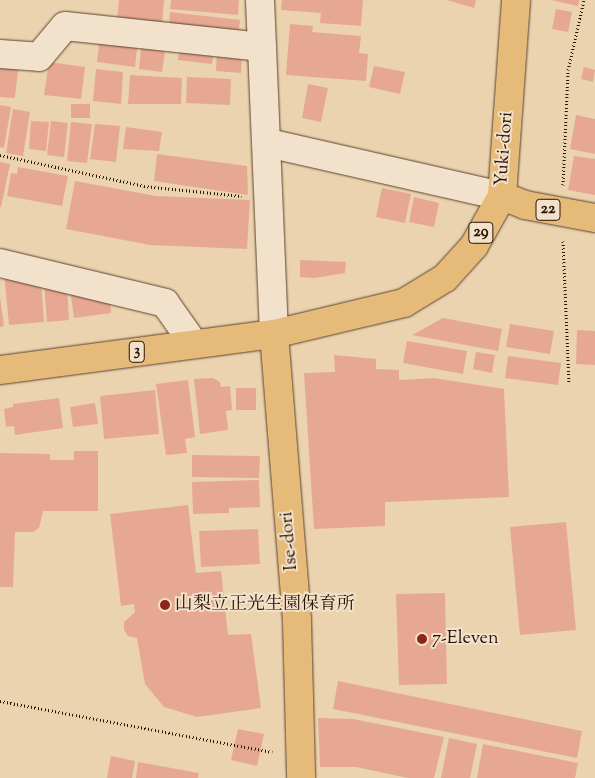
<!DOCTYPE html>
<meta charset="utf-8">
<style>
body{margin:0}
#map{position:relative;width:595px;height:778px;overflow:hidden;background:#ebd3af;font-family:"Sorts Mill Goudy","Noto Serif JP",serif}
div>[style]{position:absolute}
.building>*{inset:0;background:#e7a893}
.path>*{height:3px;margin-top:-1.5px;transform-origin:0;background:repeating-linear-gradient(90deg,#2c1304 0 1px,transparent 0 3.5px)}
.roads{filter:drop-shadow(0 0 1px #5c432f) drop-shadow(0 0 1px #5c432f)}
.minor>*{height:28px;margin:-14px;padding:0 14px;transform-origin:14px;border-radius:14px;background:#f2e2cb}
.major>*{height:28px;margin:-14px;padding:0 14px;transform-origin:14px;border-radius:14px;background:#e6ba78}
.dots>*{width:14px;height:14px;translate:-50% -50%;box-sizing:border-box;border:2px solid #f2e2cb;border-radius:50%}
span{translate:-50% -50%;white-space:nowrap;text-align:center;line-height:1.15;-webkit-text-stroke:4px #f2e2cb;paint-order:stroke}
.shield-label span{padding:1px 4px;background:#f2e2cb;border:1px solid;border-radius:4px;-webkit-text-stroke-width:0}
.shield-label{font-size:16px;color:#2c1304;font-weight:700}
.street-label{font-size:18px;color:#2c1304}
.poi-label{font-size:18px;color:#2c1304}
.left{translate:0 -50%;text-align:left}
</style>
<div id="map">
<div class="building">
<i style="clip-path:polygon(119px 0,164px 0,162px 25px,117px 21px)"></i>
<i style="clip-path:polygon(171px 0,239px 0,238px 15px,170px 9px)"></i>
<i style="clip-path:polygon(282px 0,363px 0,361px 26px,320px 23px,321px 13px,281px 10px)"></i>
<i style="clip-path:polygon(447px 0,476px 0,474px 8px)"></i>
<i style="clip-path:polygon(551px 0,579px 0,578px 6px)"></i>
<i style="clip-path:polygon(556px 9px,572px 12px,568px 32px,552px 29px)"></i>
<i style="clip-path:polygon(170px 12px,240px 20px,238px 35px,169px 27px)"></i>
<i style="clip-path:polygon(290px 24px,313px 26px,312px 32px,361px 36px,359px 53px,368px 54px,366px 81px,286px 75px)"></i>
<i style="clip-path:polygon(100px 36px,138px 40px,135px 67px,97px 62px)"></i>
<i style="clip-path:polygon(142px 41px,166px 44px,162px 72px,139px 69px)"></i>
<i style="clip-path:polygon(180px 46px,214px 50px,212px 64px,178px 60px)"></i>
<i style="clip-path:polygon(217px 51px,242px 53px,241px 73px,216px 71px)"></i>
<i style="clip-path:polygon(0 58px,19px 60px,15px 98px,0 97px)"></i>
<i style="clip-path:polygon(49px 62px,85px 67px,81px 99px,44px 95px)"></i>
<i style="clip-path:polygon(374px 66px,405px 72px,400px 94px,369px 87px)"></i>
<i style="clip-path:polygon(584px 67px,595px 70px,593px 82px,581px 79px)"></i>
<i style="clip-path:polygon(96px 69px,123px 72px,121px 104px,93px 101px)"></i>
<i style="clip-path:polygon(130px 75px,182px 78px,181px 104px,128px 104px)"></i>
<i style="clip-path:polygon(187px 77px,231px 79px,230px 105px,186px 103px)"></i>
<i style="clip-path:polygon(308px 84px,328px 88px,321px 122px,302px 118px)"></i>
<i style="clip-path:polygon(71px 104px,90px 104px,90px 118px,71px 118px)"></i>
<i style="clip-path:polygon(0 105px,11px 107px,4px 148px,0 147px)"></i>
<i style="clip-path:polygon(13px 109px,30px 112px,23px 156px,6px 153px)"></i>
<i style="clip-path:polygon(576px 115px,595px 119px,595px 154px,570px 149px)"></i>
<i style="clip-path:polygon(31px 121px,49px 122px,46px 151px,29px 149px)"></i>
<i style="clip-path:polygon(51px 121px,68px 123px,64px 157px,47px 155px)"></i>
<i style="clip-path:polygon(71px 122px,92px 124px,87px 163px,67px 161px)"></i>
<i style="clip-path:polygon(95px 124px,120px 126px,116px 162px,90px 159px)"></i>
<i style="clip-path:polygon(126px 127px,162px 132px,159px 151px,123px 149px)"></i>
<i style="clip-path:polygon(157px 154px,247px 166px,248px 195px,154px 181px)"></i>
<i style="clip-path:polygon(574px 156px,595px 159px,595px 195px,568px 190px)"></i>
<i style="clip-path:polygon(0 162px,10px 164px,1px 207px,0 207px)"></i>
<i style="clip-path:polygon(18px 167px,68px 176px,62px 206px,7px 196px,11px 173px,17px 174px)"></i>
<i style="clip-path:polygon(75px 181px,156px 196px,250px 200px,247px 249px,150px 245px,66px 229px)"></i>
<i style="clip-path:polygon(382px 188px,411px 194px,405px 223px,376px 217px)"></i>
<i style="clip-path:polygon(414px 197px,439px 203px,434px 227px,409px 222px)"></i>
<i style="clip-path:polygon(300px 260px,346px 262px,345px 273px,315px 278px,300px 277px)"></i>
<i style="clip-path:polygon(4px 273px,41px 281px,44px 322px,9px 325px)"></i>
<i style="clip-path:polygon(44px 282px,67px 288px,69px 320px,47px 322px)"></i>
<i style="clip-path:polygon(70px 289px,110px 300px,111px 313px,74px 318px)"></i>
<i style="clip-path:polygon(0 297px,4px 326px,0 327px)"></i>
<i style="clip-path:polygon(443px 318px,502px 329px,498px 351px,412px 335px)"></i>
<i style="clip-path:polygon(510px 324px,554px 331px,550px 354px,506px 347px)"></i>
<i style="clip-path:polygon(577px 330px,595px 331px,595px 365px,576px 364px)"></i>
<i style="clip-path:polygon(407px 341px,467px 351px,463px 374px,403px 363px)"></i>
<i style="clip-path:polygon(476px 352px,495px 355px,492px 373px,473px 369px)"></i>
<i style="clip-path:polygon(334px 355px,376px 359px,376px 369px,399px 370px,399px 380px,434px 378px,504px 389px,509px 497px,385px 502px,385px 526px,314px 529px,304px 373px,335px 372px)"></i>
<i style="clip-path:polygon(508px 356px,561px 363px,558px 385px,505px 378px)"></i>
<i style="clip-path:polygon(213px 378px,220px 382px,221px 387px,230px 386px,232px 410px,226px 411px,228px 430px,200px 434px,194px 379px)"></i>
<i style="clip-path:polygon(188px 380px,195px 437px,185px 439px,187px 453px,166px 455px,156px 384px)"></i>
<i style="clip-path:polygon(236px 388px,256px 388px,256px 410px,236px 410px)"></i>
<i style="clip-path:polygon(155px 390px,159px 434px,104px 439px,100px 396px)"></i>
<i style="clip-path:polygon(59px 398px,63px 428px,15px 435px,14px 426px,6px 427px,4px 409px,13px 407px,13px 404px)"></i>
<i style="clip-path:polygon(95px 403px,98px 424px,73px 427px,70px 407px)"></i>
<i style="clip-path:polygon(74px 451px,98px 451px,98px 511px,43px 511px,39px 528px,33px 532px,15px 532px,13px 587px,0 587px,0 453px,50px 454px,50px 460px,74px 460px)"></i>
<i style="clip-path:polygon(192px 455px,260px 456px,259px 478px,192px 477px)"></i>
<i style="clip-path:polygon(259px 480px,260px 507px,229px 508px,229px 513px,193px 514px,192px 482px)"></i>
<i style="clip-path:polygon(188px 505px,196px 573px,221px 571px,228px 635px,251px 634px,261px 708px,197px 717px,164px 707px,145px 684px,137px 638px,128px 636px,124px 630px,124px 622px,135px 612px,134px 604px,121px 606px,110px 514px)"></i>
<i style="clip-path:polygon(566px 522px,576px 630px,520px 635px,510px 527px)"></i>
<i style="clip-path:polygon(258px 529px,260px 564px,201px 567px,199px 531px)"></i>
<i style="clip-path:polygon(445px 593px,447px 684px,399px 685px,396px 594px)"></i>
<i style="clip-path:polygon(338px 681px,582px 731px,577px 758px,333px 709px)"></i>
<i style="clip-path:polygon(318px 718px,353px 719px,444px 737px,434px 778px,408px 778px,356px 767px,320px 767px)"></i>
<i style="clip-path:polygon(238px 729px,264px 734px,257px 766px,231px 760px)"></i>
<i style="clip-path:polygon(449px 738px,477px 744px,470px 778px,441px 778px)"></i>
<i style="clip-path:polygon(483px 744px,578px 763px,575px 778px,477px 778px)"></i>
<i style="clip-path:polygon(111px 756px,135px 761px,132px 778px,107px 778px)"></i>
<i style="clip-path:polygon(138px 762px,199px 773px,198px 778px,136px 778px)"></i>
</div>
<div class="path">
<i style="left:0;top:155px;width:147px;rotate:12.1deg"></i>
<i style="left:144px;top:186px;width:98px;rotate:5.9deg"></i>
<i style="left:563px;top:185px;width:115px;rotate:-87.5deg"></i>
<i style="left:568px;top:70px;width:72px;rotate:-77.1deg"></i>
<i style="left:563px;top:241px;width:142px;rotate:87.6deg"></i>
<i style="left:0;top:701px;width:277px;rotate:10.6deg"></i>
</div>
<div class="roads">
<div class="minor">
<i style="left:260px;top:0;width:334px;rotate:87.6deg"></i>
<i style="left:0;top:54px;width:39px;rotate:4deg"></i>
<i style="left:39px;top:57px;width:40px;rotate:-50deg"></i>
<i style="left:65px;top:26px;width:198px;rotate:6.1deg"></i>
<i style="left:268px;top:143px;width:240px;rotate:12.8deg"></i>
<i style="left:0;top:263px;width:170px;rotate:13.6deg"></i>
<i style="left:165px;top:303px;width:50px;rotate:54.7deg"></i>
</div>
<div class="major">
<i style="left:502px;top:196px;width:25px;rotate:21deg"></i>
<i style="left:525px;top:205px;width:71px;rotate:10.5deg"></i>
<i style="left:274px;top:334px;width:288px;rotate:85.4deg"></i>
<i style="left:297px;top:621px;width:157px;rotate:88.5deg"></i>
<i style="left:0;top:370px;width:276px;rotate:-7.5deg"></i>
<i style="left:274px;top:334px;width:134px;rotate:-13.4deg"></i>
<i style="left:404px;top:303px;width:48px;rotate:-31.4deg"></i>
<i style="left:445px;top:278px;width:43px;rotate:-47.8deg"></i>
<i style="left:474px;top:246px;width:57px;rotate:-60.8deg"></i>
<i style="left:502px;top:196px;width:196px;rotate:-85.9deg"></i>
</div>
</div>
<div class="dots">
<i style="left:165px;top:605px;background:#8f2418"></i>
<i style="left:422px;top:639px;background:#8f2418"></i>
</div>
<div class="shield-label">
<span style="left:548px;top:210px">22</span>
<span style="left:481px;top:233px">29</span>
<span style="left:137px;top:352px">3</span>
</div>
<div class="street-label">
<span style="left:505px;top:149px;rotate:-86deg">Yuki-dori</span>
<span style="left:290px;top:541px;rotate:-95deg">Ise-dori</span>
</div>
<div class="poi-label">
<span class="left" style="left:175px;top:605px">山梨立正光生園保育所</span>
<span class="left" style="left:432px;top:639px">7-Eleven</span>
</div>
</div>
